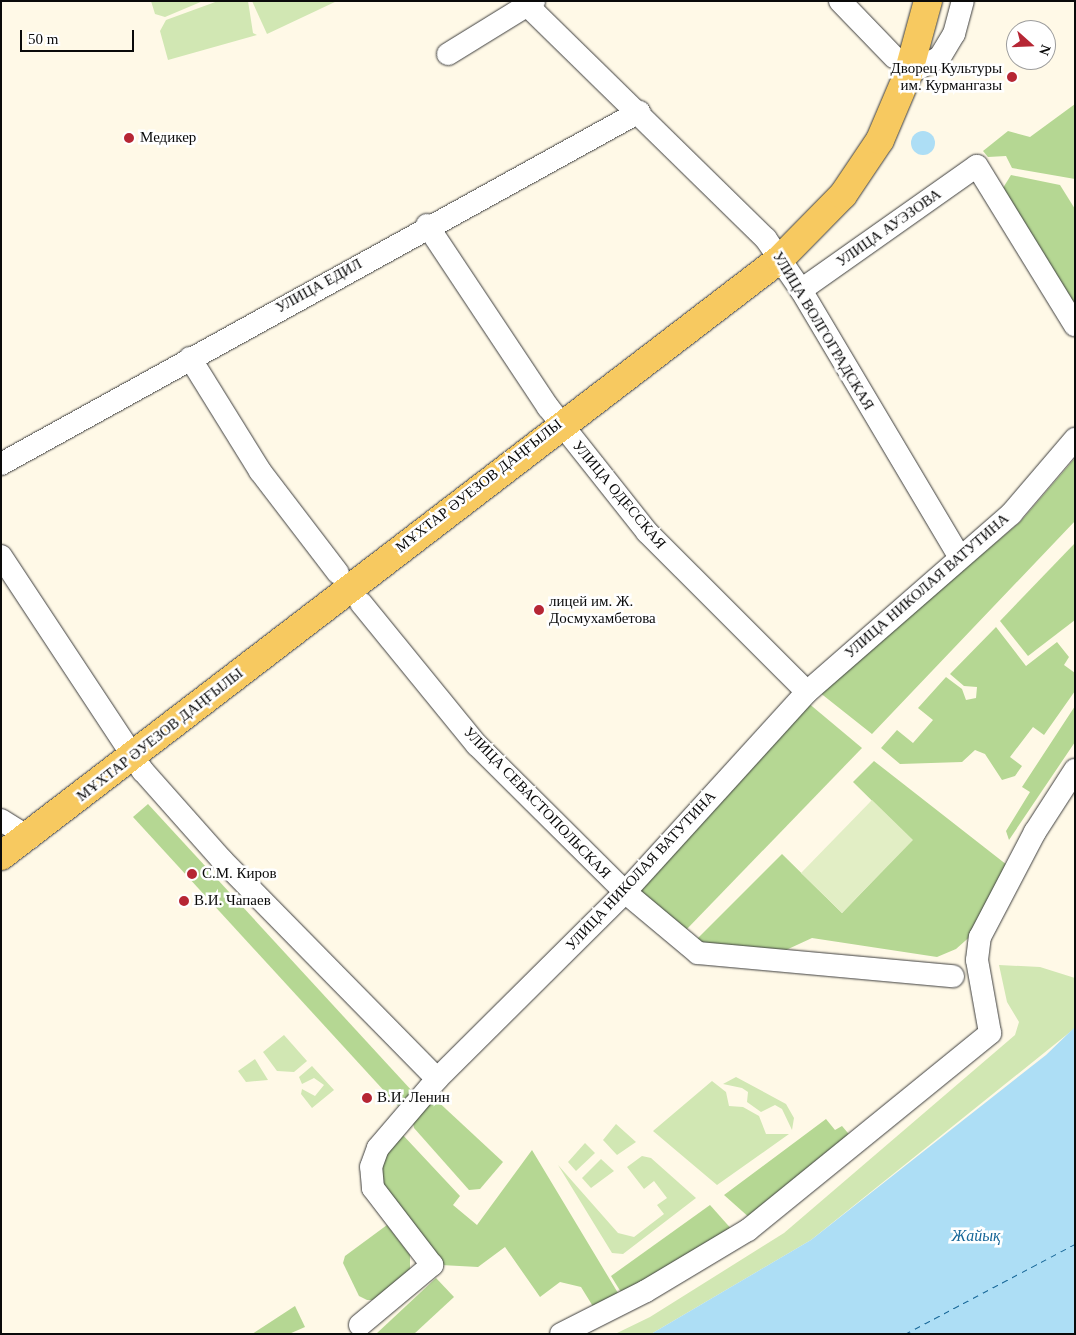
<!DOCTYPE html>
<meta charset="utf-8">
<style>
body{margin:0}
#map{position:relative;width:1076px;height:1335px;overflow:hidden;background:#fff9e7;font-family:"Times New Roman",serif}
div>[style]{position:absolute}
.green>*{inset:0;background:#d1e7b3}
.forest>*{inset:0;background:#b5d793}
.pitch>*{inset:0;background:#e2eec5}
.water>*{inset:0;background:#addef5}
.round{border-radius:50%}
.ferry>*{height:1px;margin-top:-0.5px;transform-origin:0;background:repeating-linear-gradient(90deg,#176798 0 6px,transparent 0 11px)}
.roads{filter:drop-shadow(0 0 1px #3d3d3d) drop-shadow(0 0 1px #3d3d3d)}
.minor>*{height:22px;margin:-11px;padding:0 11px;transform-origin:11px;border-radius:11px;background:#fff}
.major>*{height:28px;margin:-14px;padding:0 14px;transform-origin:14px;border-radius:14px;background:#f7c960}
.dots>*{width:14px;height:14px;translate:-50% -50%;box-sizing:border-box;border:2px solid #fff;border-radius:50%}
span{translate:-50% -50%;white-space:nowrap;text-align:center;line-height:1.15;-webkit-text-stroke:5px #fff;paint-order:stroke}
.poi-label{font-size:15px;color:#0a0a0a}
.right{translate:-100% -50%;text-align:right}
.left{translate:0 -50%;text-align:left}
.street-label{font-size:15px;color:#0a0a0a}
.water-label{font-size:16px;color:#176798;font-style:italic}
.frame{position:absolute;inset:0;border:2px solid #0a0a0a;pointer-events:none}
.north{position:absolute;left:1006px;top:20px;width:50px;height:50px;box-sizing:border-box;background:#fff;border:1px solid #9d9d9d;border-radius:50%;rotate:110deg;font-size:14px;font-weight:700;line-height:20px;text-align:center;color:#0a0a0a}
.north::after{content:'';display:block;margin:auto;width:18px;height:22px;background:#b62634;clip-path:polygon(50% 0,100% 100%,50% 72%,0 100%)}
.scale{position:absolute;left:20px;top:30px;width:114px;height:22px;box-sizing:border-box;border:2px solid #0a0a0a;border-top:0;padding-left:6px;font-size:15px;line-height:18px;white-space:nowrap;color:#0a0a0a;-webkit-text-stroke:4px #fff;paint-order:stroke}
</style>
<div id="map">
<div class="green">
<i style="clip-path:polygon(151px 1px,170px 2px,203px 1px,165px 17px,155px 14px)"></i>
<i style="clip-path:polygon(218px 1px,248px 1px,253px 33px,257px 35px,168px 60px,160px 31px,166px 20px)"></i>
<i style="clip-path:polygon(252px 1px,337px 1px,267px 34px)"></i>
<i style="clip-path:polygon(999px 965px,1040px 967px,1075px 978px,1075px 1028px,811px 1240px,651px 1334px,615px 1334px,650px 1317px,784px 1233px,1015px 1035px,1019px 1022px,1007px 1002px)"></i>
<i style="clip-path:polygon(284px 1035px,307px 1061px,294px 1072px,277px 1071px,263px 1052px)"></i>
<i style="clip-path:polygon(255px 1059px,268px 1080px,246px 1082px,238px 1071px)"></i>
<i style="clip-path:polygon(312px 1066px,334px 1090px,312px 1108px,301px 1094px,302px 1089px,315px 1096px,324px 1085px,314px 1078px,302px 1084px,299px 1077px)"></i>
<i style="clip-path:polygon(736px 1077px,786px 1104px,794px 1118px,792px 1130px,782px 1109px,775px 1105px,761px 1112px,747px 1102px,748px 1092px,742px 1088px,723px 1084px)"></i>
<i style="clip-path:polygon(712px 1081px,726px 1092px,729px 1106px,743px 1107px,759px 1116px,766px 1134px,789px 1134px,717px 1185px,653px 1131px)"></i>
<i style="clip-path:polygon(616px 1124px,636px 1142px,617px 1155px,603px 1140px)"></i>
<i style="clip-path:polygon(585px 1143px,595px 1153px,576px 1171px,568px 1162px)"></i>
<i style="clip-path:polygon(642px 1156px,651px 1158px,696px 1198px,623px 1254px,612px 1253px,558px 1165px,618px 1233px,634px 1237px,664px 1214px,657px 1205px,667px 1198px,654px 1181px,644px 1189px,627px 1167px)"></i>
<i style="clip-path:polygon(601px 1159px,614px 1171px,591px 1188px,582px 1178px)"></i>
</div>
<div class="forest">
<i style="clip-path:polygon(1075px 104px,1075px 179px,1012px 168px,1006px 156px,988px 157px,983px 151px,1008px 131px,1030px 137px)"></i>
<i style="clip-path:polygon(1011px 175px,1060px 185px,1075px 209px,1075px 308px,1003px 188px)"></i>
<i style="clip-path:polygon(1075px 458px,1075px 521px,872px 734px,819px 692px,1020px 522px)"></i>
<i style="clip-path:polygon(1075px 543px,1075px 620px,1028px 656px,1000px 621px)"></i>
<i style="clip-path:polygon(996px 627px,1026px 666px,1057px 642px,1069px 657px,1064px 665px,1075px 673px,1075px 691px,1044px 735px,1033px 727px,1010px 757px,1022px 766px,1015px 776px,1002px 780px,985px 754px,975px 750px,962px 762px,900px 764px,881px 748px,897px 730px,913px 743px,933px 720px,918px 708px,946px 677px,962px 689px,966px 700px,976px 698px,977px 687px,964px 686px,950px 674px)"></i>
<i style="clip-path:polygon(807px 702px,862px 748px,685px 931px,636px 888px)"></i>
<i style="clip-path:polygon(1075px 706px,1075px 742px,1009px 840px,1006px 831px,1030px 792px,1022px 787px)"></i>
<i style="clip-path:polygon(874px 761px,1007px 865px,974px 933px,956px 949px,937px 957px,812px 938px,786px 950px,694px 942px,782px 854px,842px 913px,912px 840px,853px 782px)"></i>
<i style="clip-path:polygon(148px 804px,413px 1092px,398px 1106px,133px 817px)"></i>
<i style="clip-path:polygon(433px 1097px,503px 1162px,480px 1189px,469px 1190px,414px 1128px,413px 1123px)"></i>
<i style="clip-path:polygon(826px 1119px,835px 1130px,842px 1126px,853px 1139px,751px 1219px,724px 1195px)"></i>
<i style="clip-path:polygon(401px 1133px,460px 1196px,453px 1205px,477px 1225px,532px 1150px,618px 1293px,594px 1308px,581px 1287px,560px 1282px,540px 1297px,505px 1247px,478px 1267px,441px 1265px,382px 1190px,379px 1165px)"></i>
<i style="clip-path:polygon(710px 1205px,734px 1232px,624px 1297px,611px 1276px)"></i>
<i style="clip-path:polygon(387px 1225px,410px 1255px,410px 1270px,375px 1300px,367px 1300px,359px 1296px,343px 1263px,345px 1256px)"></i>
<i style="clip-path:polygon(436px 1278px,454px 1297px,414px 1334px,376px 1334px)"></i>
<i style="clip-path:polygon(295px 1306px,305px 1327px,289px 1334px,252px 1334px)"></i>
</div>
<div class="pitch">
<i style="clip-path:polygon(872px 800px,913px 840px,842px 913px,801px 873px)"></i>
</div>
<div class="water">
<i class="round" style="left:911px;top:131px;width:24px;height:24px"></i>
<i style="clip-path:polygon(1075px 1027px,1075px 1334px,651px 1334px,811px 1240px,1046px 1055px)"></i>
</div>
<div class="ferry">
<i style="left:905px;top:1334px;width:192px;rotate:-27.9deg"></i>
</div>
<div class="roads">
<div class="minor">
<i style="left:840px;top:1px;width:78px;rotate:46deg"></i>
<i style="left:527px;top:5px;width:334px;rotate:44.4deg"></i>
<i style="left:766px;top:239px;width:62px;rotate:55.5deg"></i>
<i style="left:801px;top:290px;width:309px;rotate:59.3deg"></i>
<i style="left:448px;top:54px;width:101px;rotate:-31.6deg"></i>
<i style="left:908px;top:74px;width:36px;rotate:-28deg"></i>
<i style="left:940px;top:57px;width:27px;rotate:-59deg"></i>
<i style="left:954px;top:34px;width:34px;rotate:-75deg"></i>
<i style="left:427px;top:225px;width:219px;rotate:56.4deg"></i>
<i style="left:548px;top:407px;width:159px;rotate:51.6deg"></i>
<i style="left:647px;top:532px;width:226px;rotate:45deg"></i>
<i style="left:801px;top:290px;width:215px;rotate:-35.2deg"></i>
<i style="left:977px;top:166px;width:187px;rotate:58.4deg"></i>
<i style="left:190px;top:358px;width:133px;rotate:58.2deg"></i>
<i style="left:260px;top:471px;width:128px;rotate:52.6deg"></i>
<i style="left:1px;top:464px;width:729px;rotate:-28.89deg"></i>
<i style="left:1px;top:556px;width:258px;rotate:56.6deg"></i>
<i style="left:143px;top:771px;width:119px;rotate:48.4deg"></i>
<i style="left:222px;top:860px;width:307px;rotate:45.5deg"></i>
<i style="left:361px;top:603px;width:183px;rotate:50.8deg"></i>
<i style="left:477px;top:745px;width:209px;rotate:44.8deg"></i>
<i style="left:625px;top:892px;width:95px;rotate:39.9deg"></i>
<i style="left:698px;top:953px;width:256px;rotate:5.2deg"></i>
<i style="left:1px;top:820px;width:34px;rotate:32deg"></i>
<i style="left:360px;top:1325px;width:94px;rotate:-39.8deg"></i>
<i style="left:432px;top:1265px;width:97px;rotate:-127.5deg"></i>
<i style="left:373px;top:1188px;width:21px;rotate:-95deg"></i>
<i style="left:371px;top:1167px;width:20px;rotate:-70deg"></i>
<i style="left:378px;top:1148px;width:91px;rotate:-49.5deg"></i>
<i style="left:437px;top:1079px;width:265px;rotate:-44.8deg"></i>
<i style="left:625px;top:892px;width:270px;rotate:-47.7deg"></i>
<i style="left:807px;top:692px;width:271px;rotate:-41.1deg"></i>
<i style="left:1011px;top:514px;width:99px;rotate:-49.5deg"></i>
<i style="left:561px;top:1334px;width:95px;rotate:-26.8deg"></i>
<i style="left:646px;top:1291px;width:119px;rotate:-30.9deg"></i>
<i style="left:748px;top:1230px;width:312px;rotate:-39.1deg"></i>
<i style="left:990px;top:1033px;width:74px;rotate:-100.1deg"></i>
<i style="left:977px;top:960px;width:23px;rotate:-83deg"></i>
<i style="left:980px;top:937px;width:119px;rotate:-62.4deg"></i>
<i style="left:1035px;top:832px;width:74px;rotate:-57.2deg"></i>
</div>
<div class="major">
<i style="left:1px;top:856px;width:981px;rotate:-37.47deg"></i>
<i style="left:780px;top:259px;width:90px;rotate:-45.5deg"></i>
<i style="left:843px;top:195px;width:66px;rotate:-56.1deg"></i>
<i style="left:880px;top:140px;width:72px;rotate:-67deg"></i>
<i style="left:908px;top:74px;width:76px;rotate:-74.7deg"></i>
</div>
</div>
<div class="dots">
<i style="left:1012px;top:77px;background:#b62634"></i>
<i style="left:129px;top:138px;background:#b62634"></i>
<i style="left:539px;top:610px;background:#b62634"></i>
<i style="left:192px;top:874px;background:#b62634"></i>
<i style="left:184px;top:901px;background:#b62634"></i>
<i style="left:367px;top:1098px;background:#b62634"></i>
</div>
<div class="poi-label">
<span class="right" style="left:1002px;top:77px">Дворец Культуры<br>им. Курмангазы</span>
<span class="left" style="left:140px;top:138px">Медикер</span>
<span class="left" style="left:549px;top:610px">лицей им. Ж.<br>Досмухамбетова</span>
<span class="left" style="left:202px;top:874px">С.М. Киров</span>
<span class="left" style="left:194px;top:901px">В.И. Чапаев</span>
<span class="left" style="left:377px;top:1098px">В.И. Ленин</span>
</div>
<div class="street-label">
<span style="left:889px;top:228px;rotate:-35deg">УЛИЦА АУЭЗОВА</span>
<span style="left:319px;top:286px;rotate:-29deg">УЛИЦА ЕДИЛ</span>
<span style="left:823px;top:331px;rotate:59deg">УЛИЦА ВОЛГОГРАДСКАЯ</span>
<span style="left:479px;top:486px;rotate:-38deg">МҰХТАР ӘУЕЗОВ ДАҢҒЫЛЫ</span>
<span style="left:619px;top:495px;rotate:50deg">УЛИЦА ОДЕССКАЯ</span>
<span style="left:927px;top:586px;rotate:-41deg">УЛИЦА НИКОЛАЯ ВАТУТИНА</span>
<span style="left:160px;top:735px;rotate:-38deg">МҰХТАР ӘУЕЗОВ ДАҢҒЫЛЫ</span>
<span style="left:537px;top:803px;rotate:46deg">УЛИЦА СЕВАСТОПОЛЬСКАЯ</span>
<span style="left:641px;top:871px;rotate:-47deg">УЛИЦА НИКОЛАЯ ВАТУТИНА</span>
</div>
<div class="water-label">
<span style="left:976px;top:1236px">Жайық</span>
</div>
<div class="frame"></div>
<div class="north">N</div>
<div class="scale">50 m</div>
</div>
